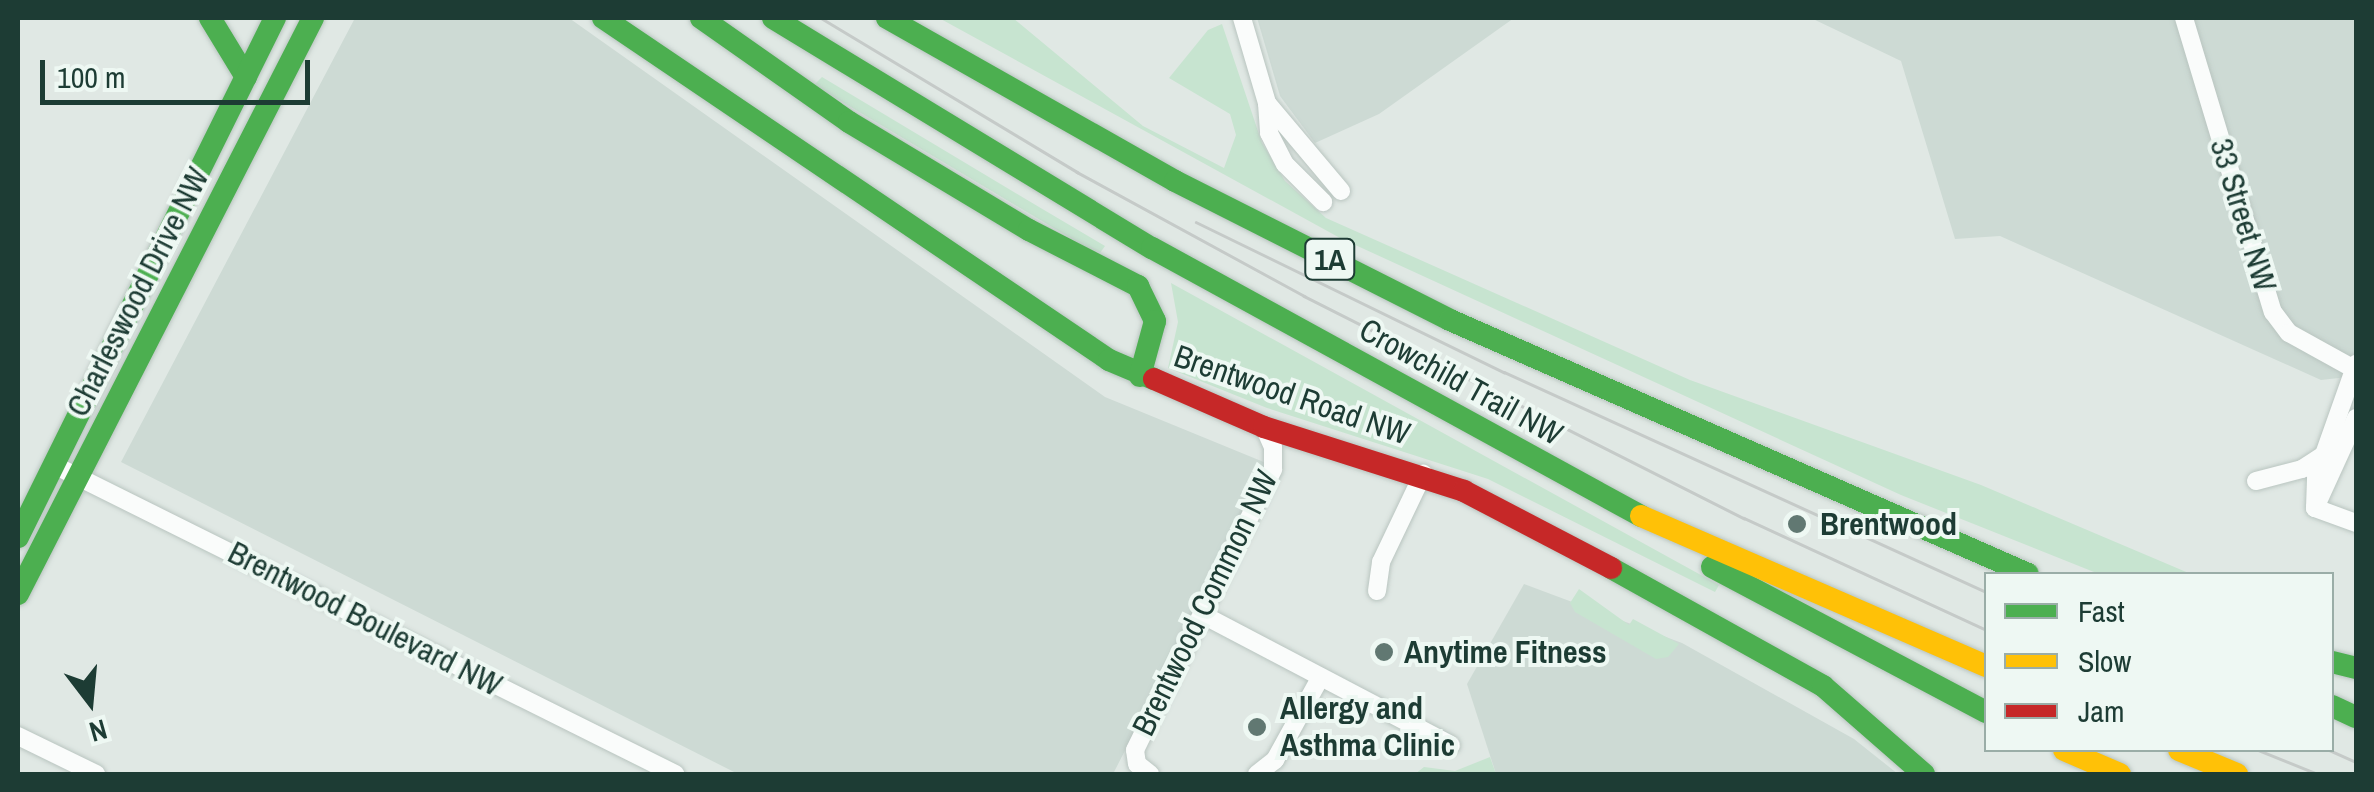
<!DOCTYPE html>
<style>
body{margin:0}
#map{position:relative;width:2374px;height:792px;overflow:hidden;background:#e0e8e4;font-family:"Archivo Narrow",sans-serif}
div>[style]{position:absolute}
.built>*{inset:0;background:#cddad4}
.green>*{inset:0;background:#c7e4d0}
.roads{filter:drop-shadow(0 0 2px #b9c5c0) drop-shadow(0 0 2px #b9c5c0)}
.street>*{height:18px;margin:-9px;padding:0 9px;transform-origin:9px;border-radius:9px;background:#fafcfb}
.fast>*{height:22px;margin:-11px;padding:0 11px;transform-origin:11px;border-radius:11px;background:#4caf50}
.slow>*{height:22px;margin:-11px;padding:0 11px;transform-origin:11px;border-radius:11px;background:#ffc107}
.jam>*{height:22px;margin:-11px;padding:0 11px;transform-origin:11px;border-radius:11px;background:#c62828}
.tram>*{height:2.5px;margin:-1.25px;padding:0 1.25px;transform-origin:1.25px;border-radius:1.25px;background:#c5cac8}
.dots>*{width:28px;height:28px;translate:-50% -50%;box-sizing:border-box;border:5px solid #eef8f3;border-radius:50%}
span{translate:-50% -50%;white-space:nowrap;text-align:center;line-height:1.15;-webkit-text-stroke:8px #eef8f3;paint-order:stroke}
.shield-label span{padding:2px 8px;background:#eef8f3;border:2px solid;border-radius:8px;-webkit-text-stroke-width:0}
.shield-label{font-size:30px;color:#1d3c34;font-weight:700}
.street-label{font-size:32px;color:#1d3c34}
.poi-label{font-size:32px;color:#1d3c34;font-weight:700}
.left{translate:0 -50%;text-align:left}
.frame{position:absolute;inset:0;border:20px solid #1d3c34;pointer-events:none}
.legend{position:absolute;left:1984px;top:572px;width:350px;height:180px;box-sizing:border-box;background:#eef8f3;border:2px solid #9aada7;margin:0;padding:12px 18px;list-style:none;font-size:30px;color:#1d3c34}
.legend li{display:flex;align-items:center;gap:20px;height:50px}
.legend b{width:50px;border:2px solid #9aada7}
.north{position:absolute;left:40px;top:652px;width:100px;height:100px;-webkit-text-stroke:8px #eef8f3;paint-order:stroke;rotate:164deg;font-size:28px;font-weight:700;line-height:40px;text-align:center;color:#1d3c34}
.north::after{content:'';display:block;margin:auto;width:35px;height:45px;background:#1d3c34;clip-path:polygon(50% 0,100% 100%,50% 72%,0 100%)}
.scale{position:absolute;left:40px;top:60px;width:270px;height:45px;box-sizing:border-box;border:5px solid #1d3c34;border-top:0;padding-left:12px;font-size:30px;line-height:35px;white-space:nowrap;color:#1d3c34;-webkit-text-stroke:8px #eef8f3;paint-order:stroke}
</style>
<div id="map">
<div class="built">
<i style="clip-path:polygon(355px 18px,569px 18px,1105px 397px,1271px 465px,1113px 774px,738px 774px,121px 462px)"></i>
<i style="clip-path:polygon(1257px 18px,1514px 18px,1379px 114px,1315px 143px,1280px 96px)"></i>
<i style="clip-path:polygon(1811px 18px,2356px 18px,2356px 376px,2321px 380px,2000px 236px,1955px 239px,1901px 61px)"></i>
<i style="clip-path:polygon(1524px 584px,1682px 643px,1854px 739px,1898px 774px,1496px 774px,1467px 684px)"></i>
</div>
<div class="green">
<i style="clip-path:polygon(939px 18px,1013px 18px,1143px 126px,1224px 168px,1236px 135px,1230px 114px,1169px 78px,1208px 30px,1222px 24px,1262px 143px,1285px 181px,1326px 218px,1690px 380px,1981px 485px,2191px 574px,2099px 574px,1901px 495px,1340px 238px)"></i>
<i style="clip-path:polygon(822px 77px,1039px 207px,1105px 246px,1100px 253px,1084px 246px,814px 85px)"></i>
<i style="clip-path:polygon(1171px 283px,1719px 585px,1715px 592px,1488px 479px,1267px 408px,1168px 368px,1178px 322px)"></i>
<i style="clip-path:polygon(1579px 589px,1629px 625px,1633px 619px,1679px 644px,1668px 657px,1656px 659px,1575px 612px,1570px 603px)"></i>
<i style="clip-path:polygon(1490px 757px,1496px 774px,1415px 774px,1424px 767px,1455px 771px)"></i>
</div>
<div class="roads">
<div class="street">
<i style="left:1242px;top:18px;width:89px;rotate:73.6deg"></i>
<i style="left:1267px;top:103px;width:30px;rotate:86deg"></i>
<i style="left:1269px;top:133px;width:35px;rotate:63deg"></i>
<i style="left:1285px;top:164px;width:54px;rotate:45deg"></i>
<i style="left:2184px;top:18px;width:307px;rotate:73.2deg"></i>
<i style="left:2273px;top:312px;width:26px;rotate:53deg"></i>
<i style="left:2289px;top:333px;width:77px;rotate:28.9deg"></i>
<i style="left:1267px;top:103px;width:115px;rotate:49.9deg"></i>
<i style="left:54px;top:465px;width:694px;rotate:26.45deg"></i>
<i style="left:2256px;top:481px;width:48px;rotate:-14.6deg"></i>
<i style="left:2302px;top:469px;width:27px;rotate:-33deg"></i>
<i style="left:2315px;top:508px;width:31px;rotate:-88deg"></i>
<i style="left:2316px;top:477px;width:120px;rotate:-70.5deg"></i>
<i style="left:2315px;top:508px;width:99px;rotate:-65.5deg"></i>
<i style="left:2315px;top:508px;width:44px;rotate:20.1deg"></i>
<i style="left:1377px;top:591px;width:29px;rotate:-82deg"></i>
<i style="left:1381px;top:562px;width:98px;rotate:-64.5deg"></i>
<i style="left:1203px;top:615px;width:280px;rotate:27.7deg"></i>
<i style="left:18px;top:736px;width:87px;rotate:26deg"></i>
<i style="left:1150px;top:774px;width:16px;rotate:-142deg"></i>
<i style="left:1137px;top:764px;width:14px;rotate:-98deg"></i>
<i style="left:1135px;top:750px;width:313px;rotate:-63.8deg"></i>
<i style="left:1273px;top:469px;width:22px;rotate:-90deg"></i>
<i style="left:1273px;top:447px;width:22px;rotate:-114deg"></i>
<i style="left:1257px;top:774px;width:23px;rotate:-38deg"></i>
<i style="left:1275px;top:760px;width:91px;rotate:-61.2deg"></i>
</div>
<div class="fast">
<i style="left:210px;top:18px;width:69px;rotate:58.6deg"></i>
<i style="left:603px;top:18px;width:611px;rotate:34.05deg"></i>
<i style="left:1109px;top:360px;width:49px;rotate:22.9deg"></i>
<i style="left:701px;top:18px;width:181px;rotate:35.1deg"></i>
<i style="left:849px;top:122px;width:210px;rotate:31deg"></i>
<i style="left:1029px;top:230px;width:123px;rotate:27.2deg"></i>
<i style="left:1138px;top:286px;width:39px;rotate:64deg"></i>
<i style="left:1155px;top:321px;width:57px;rotate:105.3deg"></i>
<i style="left:773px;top:18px;width:443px;rotate:31.3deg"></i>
<i style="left:1152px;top:248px;width:558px;rotate:28.73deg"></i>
<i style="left:887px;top:18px;width:331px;rotate:29.5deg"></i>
<i style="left:1175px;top:181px;width:308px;rotate:26.8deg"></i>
<i style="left:1450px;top:320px;width:631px;rotate:23.72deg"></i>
<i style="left:18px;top:537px;width:579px;rotate:-63.66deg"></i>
<i style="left:1712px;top:567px;width:310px;rotate:27.9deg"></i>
<i style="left:1611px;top:568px;width:243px;rotate:29.1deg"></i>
<i style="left:1823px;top:686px;width:134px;rotate:41.1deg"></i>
<i style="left:18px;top:594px;width:647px;rotate:-62.88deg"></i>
<i style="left:2332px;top:662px;width:25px;rotate:14deg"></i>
<i style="left:2332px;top:706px;width:26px;rotate:25deg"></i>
</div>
<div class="slow">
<i style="left:1641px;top:516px;width:376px;rotate:23.5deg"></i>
<i style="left:2064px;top:750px;width:61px;rotate:23.2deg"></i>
<i style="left:2179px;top:750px;width:63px;rotate:22.5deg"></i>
</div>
<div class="jam">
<i style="left:1154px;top:379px;width:120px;rotate:23.6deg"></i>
<i style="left:1264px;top:427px;width:210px;rotate:17.7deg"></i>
<i style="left:1464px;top:491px;width:166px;rotate:27.6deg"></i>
</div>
</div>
<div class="tram">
<i style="left:821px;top:18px;width:299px;rotate:31deg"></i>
<i style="left:1077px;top:172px;width:259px;rotate:28.6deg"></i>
<i style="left:1304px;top:296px;width:493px;rotate:26.8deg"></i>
<i style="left:1744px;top:518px;width:267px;rotate:24.8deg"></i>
<i style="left:1196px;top:222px;width:343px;rotate:26deg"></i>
<i style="left:1504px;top:372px;width:530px;rotate:24.53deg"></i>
<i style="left:2258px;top:750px;width:65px;rotate:21.8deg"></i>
<i style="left:2329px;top:750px;width:30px;rotate:24deg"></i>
</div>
<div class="dots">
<i style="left:1797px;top:524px;background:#617872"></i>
<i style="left:1384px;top:652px;background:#617872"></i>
<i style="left:1257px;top:727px;background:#617872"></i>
</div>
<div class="shield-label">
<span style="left:1330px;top:259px">1A</span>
</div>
<div class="street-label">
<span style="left:2243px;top:215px;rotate:73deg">33 Street NW</span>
<span style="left:138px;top:292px;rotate:-63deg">Charleswood Drive NW</span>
<span style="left:1461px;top:382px;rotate:29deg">Crowchild Trail NW</span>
<span style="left:1292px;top:395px;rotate:19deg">Brentwood Road NW</span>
<span style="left:1205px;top:603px;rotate:-64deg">Brentwood Common NW</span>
<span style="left:365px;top:619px;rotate:27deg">Brentwood Boulevard NW</span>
</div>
<div class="poi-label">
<span class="left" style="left:1820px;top:524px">Brentwood</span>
<span class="left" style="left:1404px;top:652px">Anytime Fitness</span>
<span class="left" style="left:1280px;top:727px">Allergy and<br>Asthma Clinic</span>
</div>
<div class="frame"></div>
<ul class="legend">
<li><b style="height:12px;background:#4caf50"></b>Fast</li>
<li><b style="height:12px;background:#ffc107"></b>Slow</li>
<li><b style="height:12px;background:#c62828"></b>Jam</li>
</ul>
<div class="north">N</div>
<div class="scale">100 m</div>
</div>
